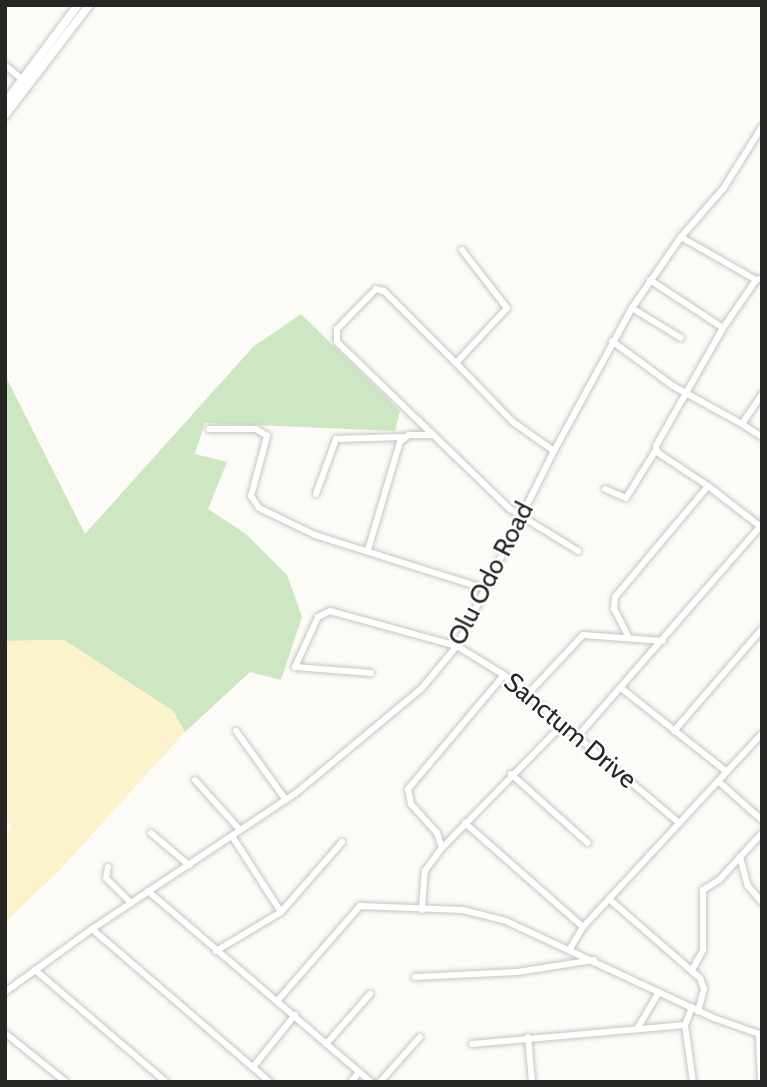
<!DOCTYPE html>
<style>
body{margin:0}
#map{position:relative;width:767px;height:1087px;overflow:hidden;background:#fdfbf7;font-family:Cabin,sans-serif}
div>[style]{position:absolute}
.green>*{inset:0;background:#cee7c3}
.sand>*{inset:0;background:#fcf2cc}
.roads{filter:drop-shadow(0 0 2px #c7c5c1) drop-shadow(0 0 2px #c7c5c1)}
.minor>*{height:6px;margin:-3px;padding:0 3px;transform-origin:3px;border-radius:3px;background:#fff}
.major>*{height:8px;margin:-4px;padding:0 4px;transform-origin:4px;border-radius:4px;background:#fff}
span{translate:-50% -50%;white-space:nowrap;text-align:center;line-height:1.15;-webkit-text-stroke:5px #fff;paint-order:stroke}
.street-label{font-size:26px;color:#262624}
.frame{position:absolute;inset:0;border:7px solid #262624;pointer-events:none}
</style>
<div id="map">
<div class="green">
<i style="clip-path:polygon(301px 314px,400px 411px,395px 431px,205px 423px,195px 454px,227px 462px,208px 509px,246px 534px,287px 575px,302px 617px,281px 680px,250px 672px,185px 732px,173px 711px,64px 640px,5px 641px,5px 375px,85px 534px,253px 347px)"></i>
</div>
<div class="sand">
<i style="clip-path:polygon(64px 640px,173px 711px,185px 732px,57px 873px,5px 922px,5px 842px,11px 825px,5px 819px,5px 641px)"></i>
</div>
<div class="roads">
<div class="minor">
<i style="left:5px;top:65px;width:23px;rotate:40deg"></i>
<i style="left:681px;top:237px;width:86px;rotate:29.8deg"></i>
<i style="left:756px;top:280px;width:6px;rotate:-18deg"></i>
<i style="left:462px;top:250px;width:73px;rotate:52.2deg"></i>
<i style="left:507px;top:308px;width:75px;rotate:132.8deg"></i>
<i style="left:456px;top:363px;width:82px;rotate:46deg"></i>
<i style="left:513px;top:422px;width:50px;rotate:35.3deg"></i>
<i style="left:650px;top:280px;width:87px;rotate:33.3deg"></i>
<i style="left:632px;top:308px;width:57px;rotate:31.5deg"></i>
<i style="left:612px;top:341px;width:76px;rotate:36.4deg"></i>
<i style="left:673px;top:386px;width:79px;rotate:28.8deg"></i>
<i style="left:742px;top:424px;width:36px;rotate:-56deg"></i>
<i style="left:456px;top:363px;width:102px;rotate:-135deg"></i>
<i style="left:384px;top:291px;width:8px;rotate:-166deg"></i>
<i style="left:376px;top:289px;width:56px;rotate:134.3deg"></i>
<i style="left:337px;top:329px;width:13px;rotate:90deg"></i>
<i style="left:337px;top:342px;width:240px;rotate:44deg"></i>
<i style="left:510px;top:509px;width:80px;rotate:31.7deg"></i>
<i style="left:742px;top:424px;width:24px;rotate:33deg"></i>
<i style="left:209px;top:429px;width:47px"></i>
<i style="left:256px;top:429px;width:13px;rotate:32deg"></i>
<i style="left:267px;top:436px;width:62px;rotate:104.9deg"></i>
<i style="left:251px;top:496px;width:14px;rotate:56deg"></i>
<i style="left:259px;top:508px;width:62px;rotate:25.7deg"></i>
<i style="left:315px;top:535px;width:178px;rotate:17.6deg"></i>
<i style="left:708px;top:486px;width:61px;rotate:-146.3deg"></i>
<i style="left:657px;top:452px;width:6px;rotate:-99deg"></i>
<i style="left:656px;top:446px;width:136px;rotate:-60.4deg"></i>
<i style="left:723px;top:328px;width:58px;rotate:-55.5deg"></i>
<i style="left:605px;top:489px;width:23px;rotate:23deg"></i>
<i style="left:626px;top:498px;width:57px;rotate:-58deg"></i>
<i style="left:316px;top:494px;width:59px;rotate:-70deg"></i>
<i style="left:336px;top:439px;width:67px;rotate:-1.7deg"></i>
<i style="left:368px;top:550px;width:113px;rotate:-73.5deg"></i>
<i style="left:400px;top:442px;width:11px;rotate:-38deg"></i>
<i style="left:409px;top:435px;width:23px"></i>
<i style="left:628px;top:636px;width:31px;rotate:-117deg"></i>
<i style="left:614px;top:608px;width:11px;rotate:-85deg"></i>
<i style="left:615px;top:597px;width:145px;rotate:-50deg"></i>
<i style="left:708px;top:486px;width:66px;rotate:37.6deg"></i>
<i style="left:371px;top:673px;width:76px;rotate:-175.5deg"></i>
<i style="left:295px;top:667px;width:55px;rotate:-65.3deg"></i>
<i style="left:318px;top:617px;width:13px;rotate:-27deg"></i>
<i style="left:330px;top:611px;width:132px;rotate:15.4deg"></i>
<i style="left:457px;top:646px;width:55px;rotate:31.7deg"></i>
<i style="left:504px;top:675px;width:229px;rotate:40.2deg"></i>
<i style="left:621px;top:688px;width:135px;rotate:38.4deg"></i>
<i style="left:526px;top:696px;width:83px;rotate:-46.9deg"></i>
<i style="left:583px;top:635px;width:80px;rotate:4.3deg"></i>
<i style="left:236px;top:731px;width:85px;rotate:54.1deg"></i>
<i style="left:674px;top:731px;width:135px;rotate:-49.2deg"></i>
<i style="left:578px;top:736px;width:281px;rotate:-49deg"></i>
<i style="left:511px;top:774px;width:103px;rotate:41.9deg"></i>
<i style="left:195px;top:780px;width:67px;rotate:48deg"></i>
<i style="left:718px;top:781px;width:59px;rotate:41.6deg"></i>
<i style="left:465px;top:823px;width:157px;rotate:41.4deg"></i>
<i style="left:583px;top:927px;width:26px;rotate:121deg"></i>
<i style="left:151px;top:833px;width:50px;rotate:40.1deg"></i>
<i style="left:232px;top:836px;width:90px;rotate:57.2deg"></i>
<i style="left:442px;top:848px;width:172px;rotate:-45.7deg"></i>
<i style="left:740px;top:857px;width:30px;rotate:75deg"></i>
<i style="left:748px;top:886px;width:21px;rotate:49deg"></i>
<i style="left:108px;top:867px;width:11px;rotate:100deg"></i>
<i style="left:106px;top:878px;width:35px;rotate:45deg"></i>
<i style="left:148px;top:891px;width:294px;rotate:40.6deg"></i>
<i style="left:609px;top:899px;width:121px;rotate:41deg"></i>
<i style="left:700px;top:978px;width:12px;rotate:70deg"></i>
<i style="left:704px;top:989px;width:23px;rotate:105deg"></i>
<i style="left:422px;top:910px;width:39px;rotate:-86deg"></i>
<i style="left:425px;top:871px;width:29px;rotate:-54deg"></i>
<i style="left:442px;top:848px;width:16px;rotate:-108deg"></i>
<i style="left:437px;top:833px;width:39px;rotate:-132deg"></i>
<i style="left:411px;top:804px;width:15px;rotate:-101deg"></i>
<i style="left:408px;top:789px;width:149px;rotate:-49.9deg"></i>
<i style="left:583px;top:927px;width:263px;rotate:-47.2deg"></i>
<i style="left:92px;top:929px;width:235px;rotate:40.7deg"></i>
<i style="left:216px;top:951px;width:76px;rotate:-31deg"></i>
<i style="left:281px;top:912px;width:93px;rotate:-48.9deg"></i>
<i style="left:35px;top:970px;width:172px;rotate:40.5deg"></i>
<i style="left:692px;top:970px;width:23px;rotate:-61deg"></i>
<i style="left:703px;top:950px;width:60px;rotate:-90deg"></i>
<i style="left:703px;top:890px;width:19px;rotate:-32deg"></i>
<i style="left:719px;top:880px;width:64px;rotate:-47.5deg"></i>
<i style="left:415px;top:977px;width:102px;rotate:-2.8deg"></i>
<i style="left:517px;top:972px;width:78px;rotate:-8.9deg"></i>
<i style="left:5px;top:992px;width:107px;rotate:-35.9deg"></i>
<i style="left:92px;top:929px;width:245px;rotate:-33.7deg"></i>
<i style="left:296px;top:793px;width:163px;rotate:-39.8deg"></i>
<i style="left:421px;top:689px;width:56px;rotate:-50.1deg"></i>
<i style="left:457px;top:646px;width:218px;rotate:-63.6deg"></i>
<i style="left:554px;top:451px;width:163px;rotate:-61.4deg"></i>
<i style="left:632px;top:308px;width:86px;rotate:-55.4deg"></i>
<i style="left:681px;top:237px;width:64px;rotate:-48.8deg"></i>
<i style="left:723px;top:189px;width:73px;rotate:-57.8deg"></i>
<i style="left:278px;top:1000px;width:125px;rotate:-48.9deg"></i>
<i style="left:360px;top:906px;width:103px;rotate:2.2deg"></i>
<i style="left:463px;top:910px;width:44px;rotate:14.3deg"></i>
<i style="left:506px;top:921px;width:230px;rotate:25deg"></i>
<i style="left:714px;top:1018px;width:51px;rotate:19.5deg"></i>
<i style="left:692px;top:1007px;width:19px;rotate:111deg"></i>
<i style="left:685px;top:1025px;width:58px;rotate:82deg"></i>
<i style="left:637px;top:1029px;width:43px;rotate:-59.3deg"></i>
<i style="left:5px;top:1033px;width:78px;rotate:38.8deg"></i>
<i style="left:759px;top:1035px;width:47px;rotate:87.6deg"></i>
<i style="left:528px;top:1037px;width:45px;rotate:84.9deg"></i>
<i style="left:326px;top:1044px;width:67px;rotate:-48.7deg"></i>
<i style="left:472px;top:1044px;width:214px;rotate:-5.1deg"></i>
<i style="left:253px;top:1067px;width:67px;rotate:-51.1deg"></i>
<i style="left:351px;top:1082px;width:13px;rotate:-51deg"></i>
<i style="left:380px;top:1082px;width:60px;rotate:-48.4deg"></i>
</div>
<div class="major">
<i style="left:5px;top:103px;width:122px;rotate:-53.3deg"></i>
<i style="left:5px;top:115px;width:138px;rotate:-52.6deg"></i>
</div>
</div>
<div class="street-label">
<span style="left:491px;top:574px;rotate:-63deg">Olu Odo Road</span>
<span style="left:570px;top:731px;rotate:40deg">Sanctum Drive</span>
</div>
<div class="frame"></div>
</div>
